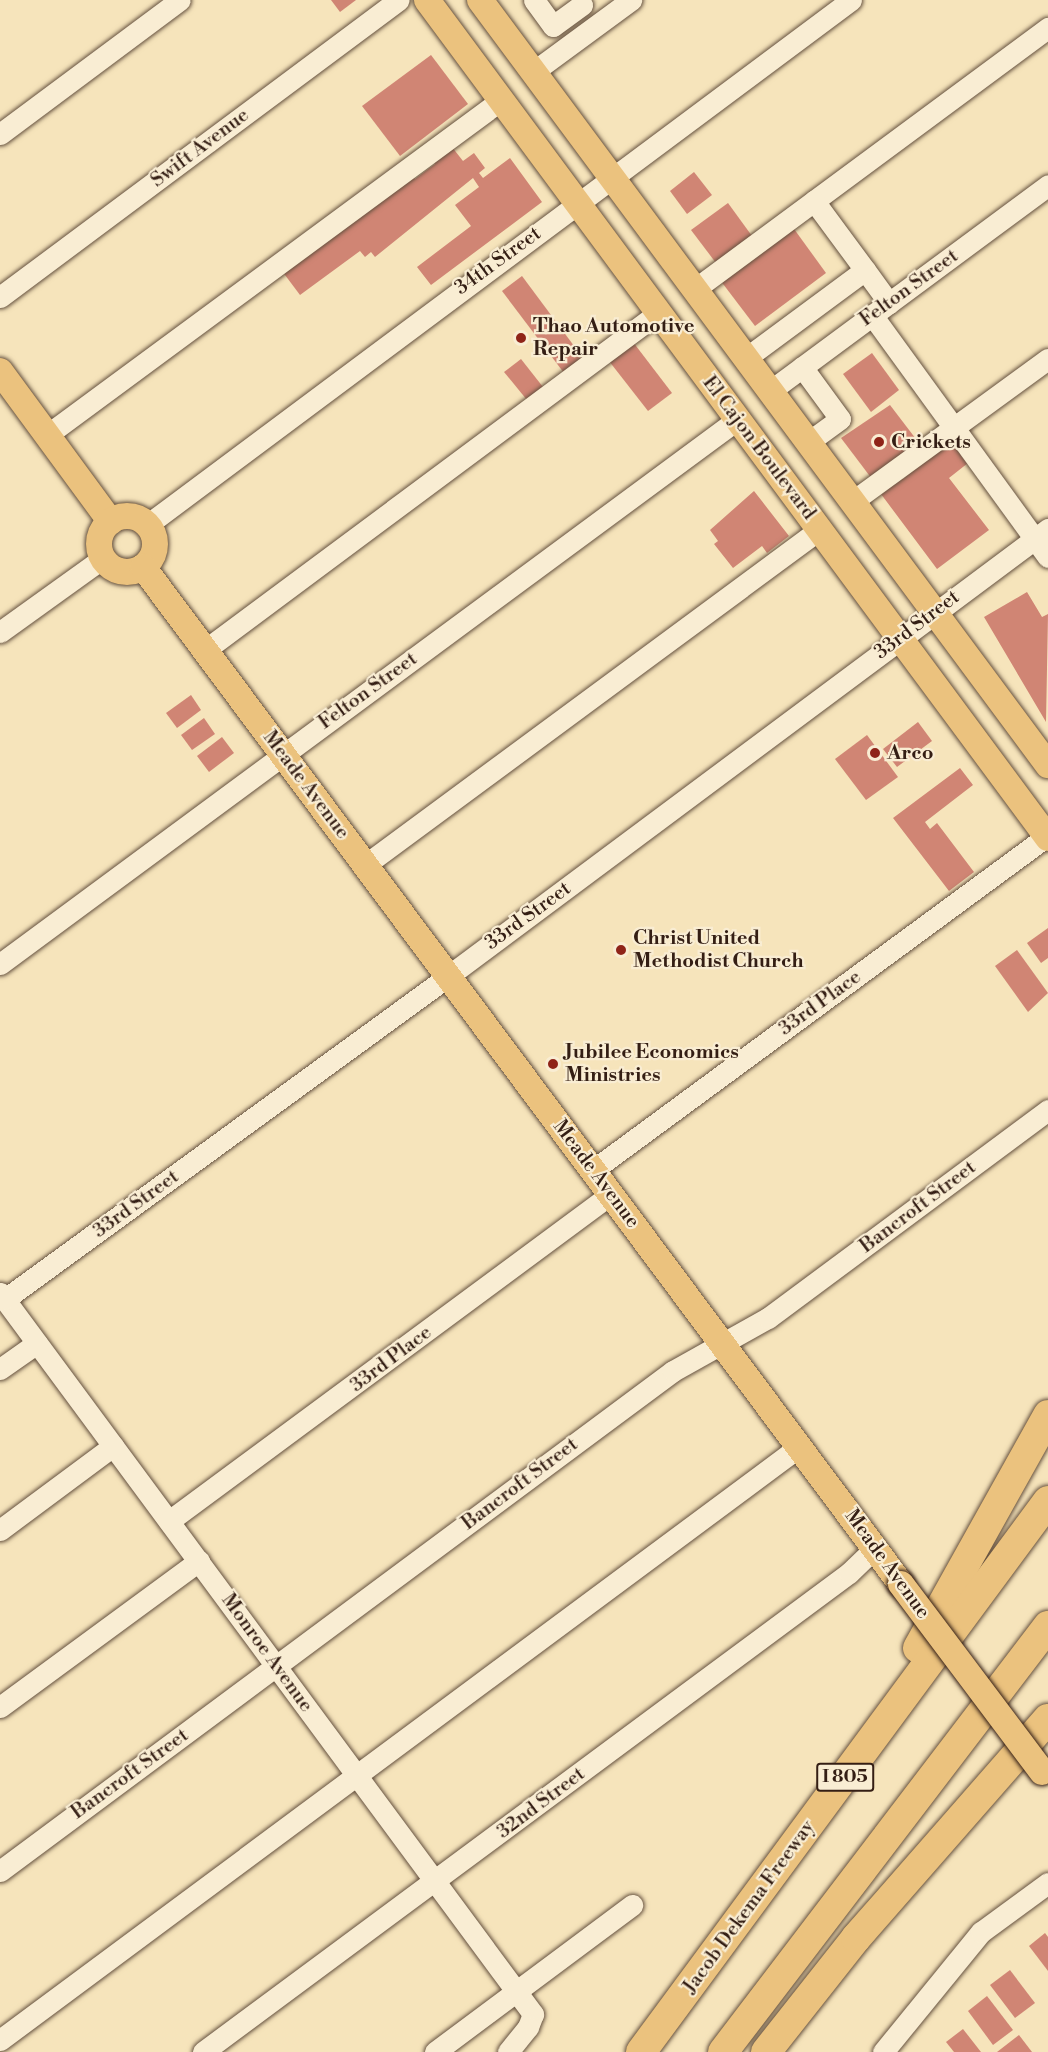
<!DOCTYPE html>
<style>
body{margin:0}
#map{position:relative;width:1048px;height:2052px;overflow:hidden;background:#f6e4bb;font-family:"Libre Bodoni",serif}
div>[style]{position:absolute}
.building>*{inset:0;background:#d08574}
.roads{filter:drop-shadow(0 0 2px #64503e) drop-shadow(0 0 2px #64503e)}
.minor>*{height:21px;margin:-10.5px;padding:0 10.5px;transform-origin:10.5px;border-radius:10.5px;background:#f9edd3}
.major>*{height:26px;margin:-13px;padding:0 13px;transform-origin:13px;border-radius:13px;background:#ebc27e}
.major>.ring{margin:-13px;padding:0;box-sizing:content-box;background:none;border:26px solid #ebc27e;border-radius:50%}
.highway>*{height:30px;margin:-15px;padding:0 15px;transform-origin:15px;border-radius:15px;background:#ebc27e}
.bridges{filter:drop-shadow(0 0 2px #341e14) drop-shadow(0 0 2px #341e14)}
.major-bridge>*{height:26px;margin:-13px;padding:0 13px;transform-origin:13px;border-radius:13px;background:#ebc27e}
.dots>*{width:16px;height:16px;translate:-50% -50%;box-sizing:border-box;border:3px solid #f9edd3;border-radius:50%}
span{translate:-50% -50%;white-space:nowrap;text-align:center;line-height:1.15;-webkit-text-stroke:4.5px #f9edd3;paint-order:stroke}
.shield-label span{padding:2px 4px;background:#f9edd3;border:2px solid;border-radius:4px;-webkit-text-stroke-width:0}
.shield-label{font-size:18px;color:#341e14;font-weight:700}
.street-label{font-size:20px;color:#341e14}
.poi-label{font-size:20px;color:#341e14;font-weight:700}
.left{translate:0 -50%;text-align:left}
</style>
<div id="map">
<div class="building">
<i style="clip-path:polygon(331px 0,356px 0,340px 12px)"></i>
<i style="clip-path:polygon(431px 55px,468px 104px,400px 156px,362px 106px)"></i>
<i style="clip-path:polygon(448px 142px,463px 161px,474px 153px,485px 168px,479px 173px,483px 178px,510px 158px,542px 202px,431px 285px,417px 267px,471px 226px,455px 205px,479px 187px,473px 178px,375px 257px,371px 252px,365px 257px,360px 251px,300px 295px,279px 267px,409px 171px,415px 179px,435px 164px,429px 156px)"></i>
<i style="clip-path:polygon(694px 172px,712px 195px,687px 214px,670px 191px)"></i>
<i style="clip-path:polygon(728px 203px,752px 236px,716px 263px,691px 230px)"></i>
<i style="clip-path:polygon(789px 222px,826px 273px,755px 326px,717px 276px)"></i>
<i style="clip-path:polygon(522px 276px,583px 358px,564px 373px,502px 291px)"></i>
<i style="clip-path:polygon(633px 342px,672px 393px,648px 411px,609px 361px)"></i>
<i style="clip-path:polygon(872px 353px,899px 390px,871px 412px,843px 374px)"></i>
<i style="clip-path:polygon(521px 359px,543px 387px,527px 400px,504px 372px)"></i>
<i style="clip-path:polygon(890px 405px,919px 443px,872px 479px,841px 438px)"></i>
<i style="clip-path:polygon(950px 439px,968px 463px,949px 478px,989px 530px,937px 569px,878px 490px,899px 474px,903px 479px)"></i>
<i style="clip-path:polygon(754px 491px,789px 536px,767px 553px,762px 546px,733px 568px,714px 544px,718px 541px,710px 530px)"></i>
<i style="clip-path:polygon(1027px 592px,1042px 617px,1048px 614px,1046px 722px,984px 617px)"></i>
<i style="clip-path:polygon(191px 695px,201px 710px,177px 728px,166px 713px)"></i>
<i style="clip-path:polygon(204px 718px,215px 734px,192px 750px,181px 735px)"></i>
<i style="clip-path:polygon(918px 722px,932px 741px,897px 767px,883px 749px)"></i>
<i style="clip-path:polygon(867px 735px,898px 777px,866px 800px,835px 759px)"></i>
<i style="clip-path:polygon(222px 737px,234px 753px,209px 772px,197px 756px)"></i>
<i style="clip-path:polygon(960px 768px,973px 785px,925px 822px,930px 829px,937px 823px,974px 872px,949px 891px,893px 818px)"></i>
<i style="clip-path:polygon(1048px 928px,1048px 958px,1041px 963px,1027px 943px)"></i>
<i style="clip-path:polygon(1017px 950px,1048px 993px,1028px 1012px,995px 966px)"></i>
<i style="clip-path:polygon(1045px 1933px,1048px 1937px,1048px 1971px,1029px 1946px)"></i>
<i style="clip-path:polygon(1010px 1970px,1035px 2003px,1015px 2018px,990px 1985px)"></i>
<i style="clip-path:polygon(987px 1996px,1013px 2030px,993px 2045px,968px 2011px)"></i>
<i style="clip-path:polygon(963px 2029px,981px 2052px,954px 2052px,946px 2042px)"></i>
<i style="clip-path:polygon(1019px 2035px,1032px 2052px,997px 2052px)"></i>
</div>
<div class="roads">
<div class="minor">
<i style="left:534px;top:0;width:32px;rotate:54deg"></i>
<i style="left:553px;top:26px;width:36px;rotate:-36deg"></i>
<i style="left:533px;top:72px;width:122px;rotate:-36.3deg"></i>
<i style="left:0;top:134px;width:224px;rotate:-36.7deg"></i>
<i style="left:865px;top:270px;width:41px;rotate:54deg"></i>
<i style="left:695px;top:289px;width:439px;rotate:-36.5deg"></i>
<i style="left:0;top:297px;width:497px;rotate:-36.7deg"></i>
<i style="left:872px;top:315px;width:299px;rotate:54deg"></i>
<i style="left:746px;top:358px;width:148px;rotate:-36.5deg"></i>
<i style="left:865px;top:270px;width:86px;rotate:-126.5deg"></i>
<i style="left:802px;top:367px;width:64px;rotate:53.8deg"></i>
<i style="left:840px;top:419px;width:39px;rotate:144deg"></i>
<i style="left:770px;top:391px;width:346px;rotate:-36.5deg"></i>
<i style="left:47px;top:435px;width:564px;rotate:-36.42deg"></i>
<i style="left:853px;top:501px;width:241px;rotate:-36.1deg"></i>
<i style="left:147px;top:525px;width:878px;rotate:-36.71deg"></i>
<i style="left:0;top:632px;width:127px;rotate:-35.7deg"></i>
<i style="left:205px;top:650px;width:565px;rotate:-36.65deg"></i>
<i style="left:365px;top:865px;width:566px;rotate:-36.44deg"></i>
<i style="left:0;top:964px;width:917px;rotate:-36.45deg"></i>
<i style="left:593px;top:1170px;width:564px;rotate:-36.34deg"></i>
<i style="left:0;top:1293px;width:897px;rotate:53.53deg"></i>
<i style="left:533px;top:2014px;width:14px;rotate:111deg"></i>
<i style="left:528px;top:2027px;width:32px;rotate:129deg"></i>
<i style="left:5px;top:1299px;width:547px;rotate:-36.07deg"></i>
<i style="left:447px;top:977px;width:750px;rotate:-36.7deg"></i>
<i style="left:0;top:1369px;width:45px;rotate:-35.1deg"></i>
<i style="left:169px;top:1521px;width:550px;rotate:-36.49deg"></i>
<i style="left:0;top:1530px;width:141px;rotate:-36.6deg"></i>
<i style="left:0;top:1707px;width:247px;rotate:-36.3deg"></i>
<i style="left:0;top:1871px;width:838px;rotate:-36.61deg"></i>
<i style="left:673px;top:1371px;width:109px;rotate:-29.2deg"></i>
<i style="left:768px;top:1318px;width:349px;rotate:-36.6deg"></i>
<i style="left:0;top:2040px;width:996px;rotate:-36.59deg"></i>
<i style="left:203px;top:2052px;width:804px;rotate:-36.56deg"></i>
<i style="left:849px;top:1573px;width:36px;rotate:-44deg"></i>
<i style="left:435px;top:2052px;width:246px;rotate:-36.7deg"></i>
<i style="left:883px;top:2052px;width:155px;rotate:-50.8deg"></i>
<i style="left:981px;top:1932px;width:83px;rotate:-36.2deg"></i>
</div>
<div class="major">
<i style="left:427px;top:0;width:1043px;rotate:53.46deg"></i>
<i style="left:480px;top:0;width:953px;rotate:53.41deg"></i>
<i style="left:0;top:371px;width:187px;rotate:53.7deg"></i>
<i class="ring" style="left:99px;top:516px;width:30px;height:30px"></i>
<i style="left:143px;top:567px;width:1268px;rotate:53.3deg"></i>
</div>
<div class="highway">
<i style="left:918px;top:1648px;width:267px;rotate:-60.8deg"></i>
<i style="left:641px;top:2052px;width:685px;rotate:-53.55deg"></i>
<i style="left:723px;top:2052px;width:536px;rotate:-52.66deg"></i>
<i style="left:766px;top:2052px;width:145px;rotate:-51.7deg"></i>
<i style="left:856px;top:1938px;width:291px;rotate:-48.8deg"></i>
</div>
</div>
<div class="bridges">
<div class="major-bridge">
<i style="left:901px;top:1584px;width:235px;rotate:53.1deg"></i>
</div>
</div>
<div class="dots">
<i style="left:521px;top:338px;background:#8f2418"></i>
<i style="left:879px;top:442px;background:#8f2418"></i>
<i style="left:875px;top:753px;background:#8f2418"></i>
<i style="left:621px;top:950px;background:#8f2418"></i>
<i style="left:553px;top:1064px;background:#8f2418"></i>
</div>
<div class="shield-label">
<span style="left:845px;top:1777px">I 805</span>
</div>
<div class="street-label">
<span style="left:200px;top:148px;rotate:-37deg">Swift Avenue</span>
<span style="left:498px;top:261px;rotate:-36deg">34th Street</span>
<span style="left:909px;top:288px;rotate:-36deg">Felton Street</span>
<span style="left:759px;top:448px;rotate:53deg">El Cajon Boulevard</span>
<span style="left:917px;top:625px;rotate:-37deg">33rd Street</span>
<span style="left:368px;top:691px;rotate:-36deg">Felton Street</span>
<span style="left:306px;top:785px;rotate:53deg">Meade Avenue</span>
<span style="left:528px;top:916px;rotate:-36deg">33rd Street</span>
<span style="left:820px;top:1003px;rotate:-36deg">33rd Place</span>
<span style="left:596px;top:1174px;rotate:53deg">Meade Avenue</span>
<span style="left:136px;top:1204px;rotate:-36deg">33rd Street</span>
<span style="left:918px;top:1207px;rotate:-37deg">Bancroft Street</span>
<span style="left:391px;top:1359px;rotate:-37deg">33rd Place</span>
<span style="left:520px;top:1484px;rotate:-37deg">Bancroft Street</span>
<span style="left:887px;top:1564px;rotate:54deg">Meade Avenue</span>
<span style="left:267px;top:1653px;rotate:54deg">Monroe Avenue</span>
<span style="left:130px;top:1774px;rotate:-36deg">Bancroft Street</span>
<span style="left:541px;top:1803px;rotate:-37deg">32nd Street</span>
<span style="left:749px;top:1907px;rotate:-54deg">Jacob Dekema Freeway</span>
</div>
<div class="poi-label">
<span class="left" style="left:533px;top:338px">Thao Automotive<br>Repair</span>
<span class="left" style="left:891px;top:442px">Crickets</span>
<span class="left" style="left:887px;top:753px">Arco</span>
<span class="left" style="left:633px;top:950px">Christ United<br>Methodist Church</span>
<span class="left" style="left:565px;top:1064px">Jubilee Economics<br>Ministries</span>
</div>
</div>
